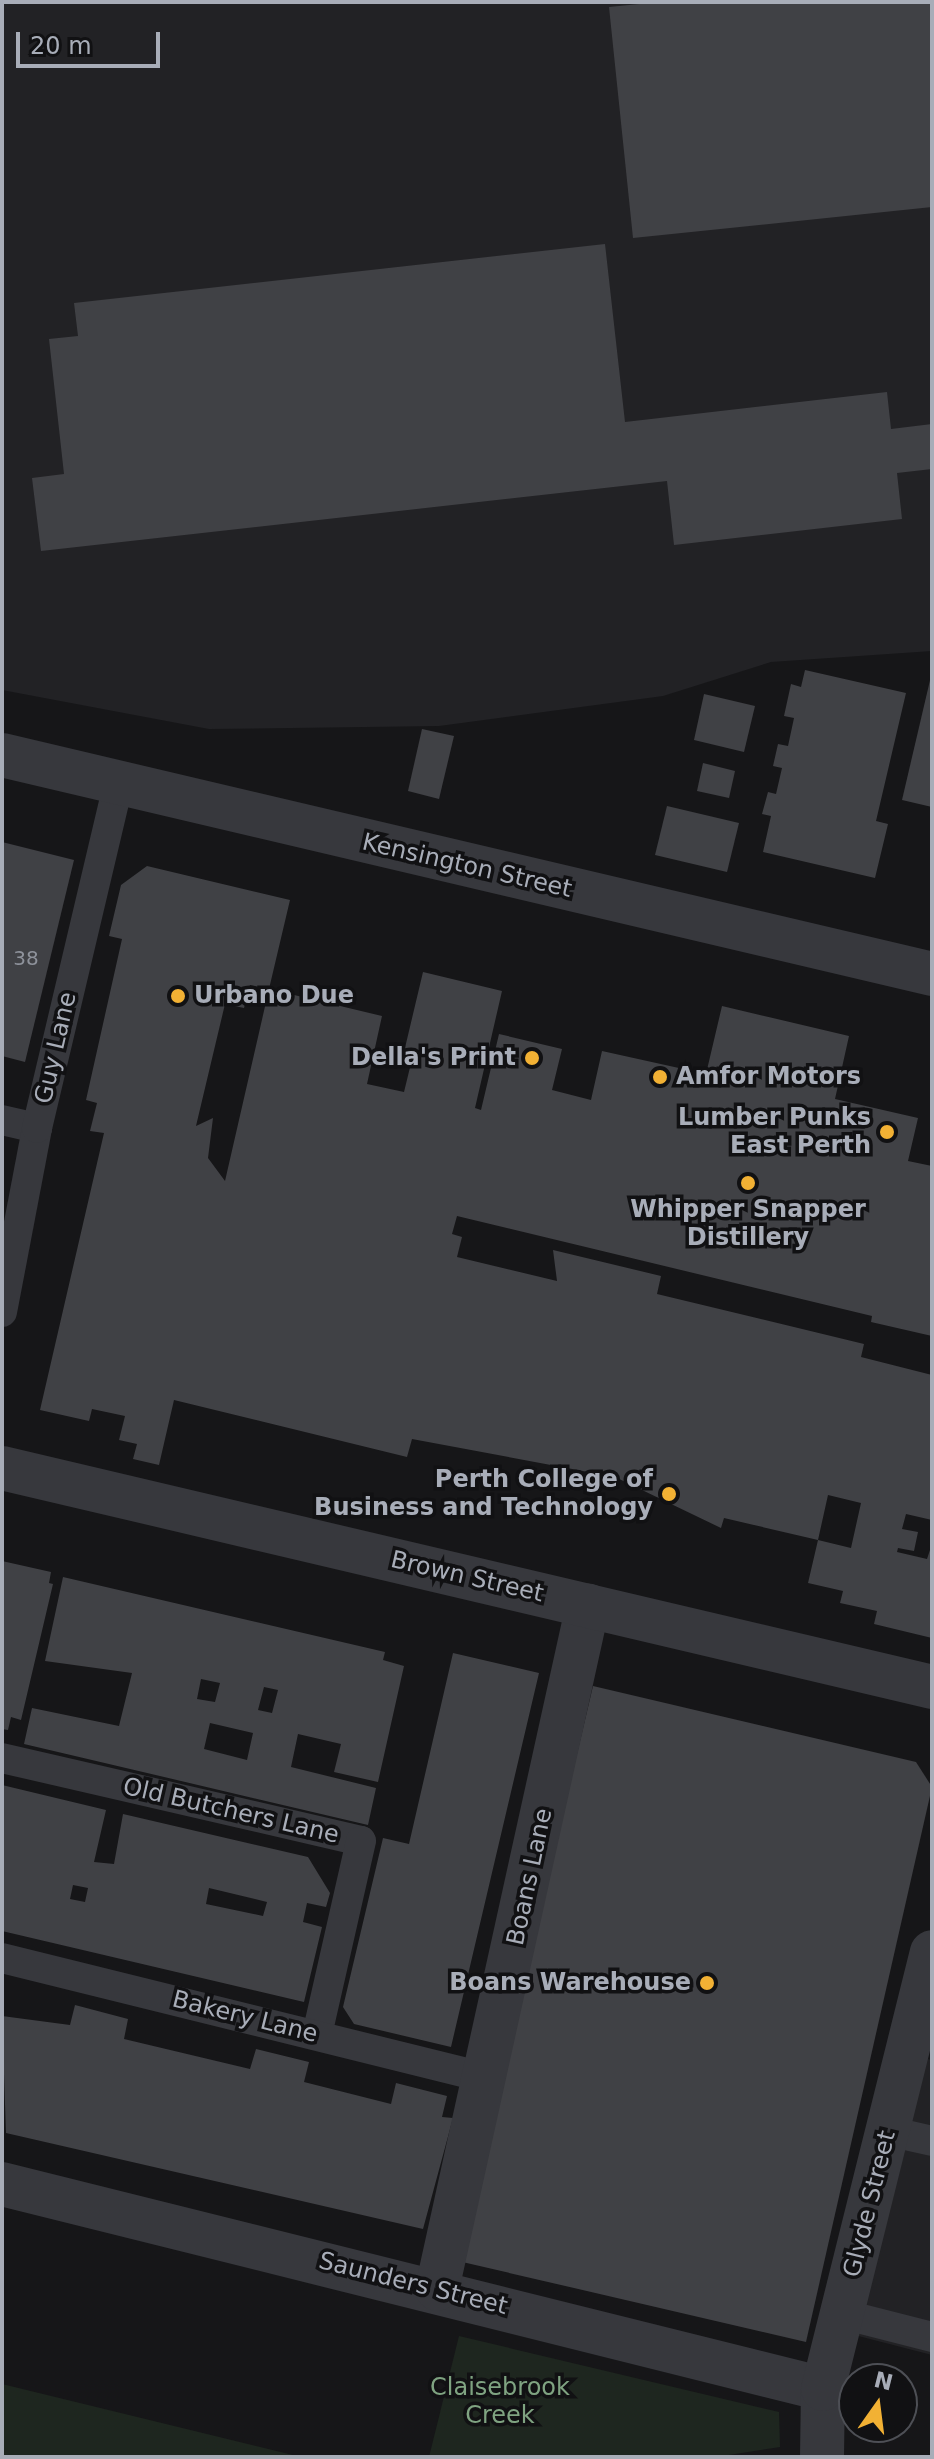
<!DOCTYPE html>
<style>
body{margin:0}
#map{position:relative;width:934px;height:2459px;overflow:hidden;background:#161618;font-family:"DejaVu Sans",sans-serif}
div>[style]{position:absolute}
.built>*{inset:0;background:#222225}
.green>*{inset:0;background:#1e261f}
.building>*{inset:0;background:#404145}
.service>*{height:30px;margin:-15px;padding:0 15px;transform-origin:15px;border-radius:15px;background:#37383d}
.minor>*{height:44px;margin:-22px;padding:0 22px;transform-origin:22px;border-radius:22px;background:#37383d}
.tertiary>*{height:44px;margin:-22px;padding:0 22px;transform-origin:22px;border-radius:22px;background:#37383d}
.dots>*{width:22px;height:22px;translate:-50% -50%;box-sizing:border-box;border:4px solid #111113;border-radius:50%}
span{translate:-50% -50%;white-space:nowrap;text-align:center;line-height:1.15;-webkit-text-stroke:7px #111113;paint-order:stroke}
.number-label{font-size:20px;color:#8e929b}
.number-label span{-webkit-text-stroke-width:0}
.street-label{font-size:24px;color:#a8adb8}
.poi-label{font-size:24px;color:#a8adb8;font-weight:700}
.left{translate:0 -50%;text-align:left}
.right{translate:-100% -50%;text-align:right}
.park-label{font-size:24px;color:#7fa381}
.frame{position:absolute;inset:0;border:4px solid #a8adb8;pointer-events:none}
.north{position:absolute;left:838px;top:2363px;width:80px;height:80px;box-sizing:border-box;background:#111113;border:2px solid #4d4f55;border-radius:50%;rotate:14deg;font-size:22px;font-weight:700;line-height:32px;text-align:center;color:#a8adb8}
.north::after{content:'';display:block;margin:auto;width:28px;height:36px;background:#f2b134;clip-path:polygon(50% 0,100% 100%,50% 72%,0 100%)}
.scale{position:absolute;left:16px;top:32px;width:144px;height:36px;box-sizing:border-box;border:4px solid #a8adb8;border-top:0;padding-left:10px;font-size:24px;line-height:28px;white-space:nowrap;color:#a8adb8;-webkit-text-stroke:6px #111113;paint-order:stroke}
</style>
<div id="map">
<div class="built">
<i style="clip-path:polygon(2px 2px,932px 2px,932px 651px,771px 662px,663px 696px,439px 726px,209px 729px,2px 690px)"></i>
<i style="clip-path:polygon(907px 2054px,932px 2060px,932px 2355px,839px 2331px)"></i>
</div>
<div class="green">
<i style="clip-path:polygon(459px 2336px,779px 2412px,780px 2447px,716px 2457px,429px 2457px)"></i>
<i style="clip-path:polygon(2px 2384px,301px 2457px,2px 2457px)"></i>
</div>
<div class="building">
<i style="clip-path:polygon(659px 2px,932px 2px,932px 207px,633px 238px,609px 7px)"></i>
<i style="clip-path:polygon(605px 244px,625px 422px,887px 392px,891px 429px,932px 424px,932px 469px,897px 473px,902px 519px,674px 545px,667px 481px,41px 551px,32px 478px,64px 474px,49px 339px,78px 336px,74px 303px)"></i>
<i style="clip-path:polygon(805px 670px,906px 693px,876px 821px,888px 824px,875px 878px,763px 852px,771px 816px,762px 814px,768px 792px,776px 794px,782px 768px,773px 766px,778px 744px,788px 746px,794px 718px,784px 716px,791px 684px,801px 687px)"></i>
<i style="clip-path:polygon(931px 676px,932px 676px,932px 807px,902px 800px)"></i>
<i style="clip-path:polygon(704px 694px,755px 706px,744px 752px,694px 740px)"></i>
<i style="clip-path:polygon(422px 729px,454px 736px,439px 799px,408px 791px)"></i>
<i style="clip-path:polygon(703px 763px,735px 771px,729px 798px,697px 791px)"></i>
<i style="clip-path:polygon(667px 806px,739px 823px,727px 872px,655px 855px)"></i>
<i style="clip-path:polygon(2px 842px,74px 860px,25px 1062px,2px 1056px)"></i>
<i style="clip-path:polygon(147px 866px,290px 900px,269px 989px,250px 985px,244px 1008px,225px 1004px,196px 1126px,213px 1118px,208px 1158px,225px 1181px,269px 989px,382px 1016px,367px 1084px,404px 1092px,413px 1055px,404px 1052px,423px 972px,502px 991px,475px 1108px,481px 1110px,499px 1034px,562px 1049px,552px 1090px,591px 1100px,602px 1051px,706px 1074px,722px 1006px,849px 1036px,835px 1099px,918px 1118px,908px 1161px,932px 1166px,932px 1336px,871px 1322px,872px 1316px,457px 1216px,452px 1234px,462px 1237px,457px 1257px,557px 1281px,553px 1250px,661px 1276px,657px 1294px,864px 1344px,861px 1357px,932px 1375px,932px 1520px,906px 1514px,902px 1529px,918px 1532px,914px 1551px,898px 1548px,897px 1552px,927px 1559px,932px 1544px,932px 1638px,874px 1624px,877px 1611px,840px 1603px,843px 1591px,808px 1583px,818px 1540px,851px 1548px,861px 1503px,828px 1495px,818px 1540px,724px 1518px,721px 1528px,615px 1477px,412px 1439px,407px 1457px,174px 1400px,159px 1465px,133px 1459px,137px 1444px,119px 1440px,125px 1416px,92px 1409px,89px 1421px,40px 1410px,104px 1133px,90px 1131px,97px 1103px,86px 1100px,122px 939px,109px 936px,121px 885px)"></i>
<i style="clip-path:polygon(2px 1561px,51px 1572px,49px 1583px,53px 1584px,21px 1720px,11px 1717px,8px 1730px,2px 1729px)"></i>
<i style="clip-path:polygon(evenodd,63px 1577px,385px 1652px,383px 1660px,404px 1666px,378px 1782px,334px 1772px,341px 1744px,298px 1734px,291px 1767px,376px 1788px,368px 1825px,24px 1744px,32px 1708px,119px 1726px,132px 1673px,45px 1661px,63px 1577px,201px 1679px,220px 1683px,215px 1702px,197px 1699px,201px 1679px,63px 1577px,264px 1687px,278px 1690px,272px 1713px,258px 1710px,264px 1687px,63px 1577px,210px 1723px,253px 1733px,247px 1760px,204px 1749px,210px 1723px)"></i>
<i style="clip-path:polygon(453px 1653px,539px 1673px,451px 2047px,354px 2024px,343px 2007px,383px 1838px,409px 1844px)"></i>
<i style="clip-path:polygon(593px 1686px,916px 1762px,932px 1787px,806px 2342px,458px 2261px)"></i>
<i style="clip-path:polygon(evenodd,2px 1785px,106px 1810px,94px 1862px,114px 1864px,123px 1814px,308px 1857px,330px 1893px,326px 1907px,307px 1903px,303px 1922px,322px 1927px,304px 2002px,2px 1931px,2px 1785px,73px 1885px,88px 1888px,85px 1902px,70px 1899px,73px 1885px,2px 1785px,209px 1888px,267px 1902px,263px 1916px,206px 1904px,209px 1888px)"></i>
<i style="clip-path:polygon(75px 2005px,128px 2019px,124px 2039px,250px 2069px,256px 2049px,309px 2062px,304px 2082px,391px 2104px,396px 2083px,447px 2096px,442px 2117px,453px 2118px,423px 2229px,6px 2133px,2px 2016px,70px 2025px)"></i>
</div>
<div class="service">
<i style="left:2px;top:1120px;width:36px;rotate:13deg"></i>
<i style="left:2px;top:1312px;width:187px;rotate:-79.2deg"></i>
<i style="left:37px;top:1128px;width:352px;rotate:-76.7deg"></i>
<i style="left:2px;top:1758px;width:368px;rotate:13deg"></i>
<i style="left:361px;top:1841px;width:199px;rotate:102.8deg"></i>
<i style="left:2px;top:1958px;width:500px;rotate:13.9deg"></i>
<i style="left:888px;top:2131px;width:45px;rotate:12.8deg"></i>
<i style="left:842px;top:2314px;width:93px;rotate:14.3deg"></i>
</div>
<div class="minor">
<i style="left:2px;top:2184px;width:846px;rotate:14.02deg"></i>
<i style="left:437px;top:2289px;width:700px;rotate:-77.55deg"></i>
<i style="left:822px;top:2457px;width:68px;rotate:-89.2deg"></i>
<i style="left:823px;top:2389px;width:450px;rotate:-76deg"></i>
</div>
<div class="tertiary">
<i style="left:2px;top:755px;width:955px;rotate:13.25deg"></i>
<i style="left:2px;top:1468px;width:955px;rotate:13.25deg"></i>
</div>
<div class="dots">
<i style="left:178px;top:996px;background:#f2b134"></i>
<i style="left:532px;top:1058px;background:#f2b134"></i>
<i style="left:660px;top:1077px;background:#f2b134"></i>
<i style="left:887px;top:1132px;background:#f2b134"></i>
<i style="left:748px;top:1183px;background:#f2b134"></i>
<i style="left:669px;top:1494px;background:#f2b134"></i>
<i style="left:707px;top:1983px;background:#f2b134"></i>
</div>
<div class="number-label">
<span style="left:26px;top:958px">38</span>
</div>
<div class="street-label">
<span style="left:467px;top:866px;rotate:13deg">Kensington Street</span>
<span style="left:56px;top:1048px;rotate:-77deg">Guy Lane</span>
<span style="left:467px;top:1577px;rotate:13deg">Brown Street</span>
<span style="left:231px;top:1811px;rotate:13deg">Old Butchers Lane</span>
<span style="left:530px;top:1877px;rotate:-78deg">Boans Lane</span>
<span style="left:245px;top:2017px;rotate:14deg">Bakery Lane</span>
<span style="left:870px;top:2204px;rotate:-76deg">Glyde Street</span>
<span style="left:413px;top:2284px;rotate:14deg">Saunders Street</span>
</div>
<div class="poi-label">
<span class="left" style="left:194px;top:996px">Urbano Due</span>
<span class="right" style="left:516px;top:1058px">Della's Print</span>
<span class="left" style="left:676px;top:1077px">Amfor Motors</span>
<span class="right" style="left:871px;top:1132px">Lumber Punks<br>East Perth</span>
<span style="left:748px;top:1224px">Whipper Snapper<br>Distillery</span>
<span class="right" style="left:653px;top:1494px">Perth College of<br>Business and Technology</span>
<span class="right" style="left:691px;top:1983px">Boans Warehouse</span>
</div>
<div class="park-label">
<span style="left:500px;top:2402px">Claisebrook<br>Creek</span>
</div>
<div class="frame"></div>
<div class="north">N</div>
<div class="scale">20 m</div>
</div>
